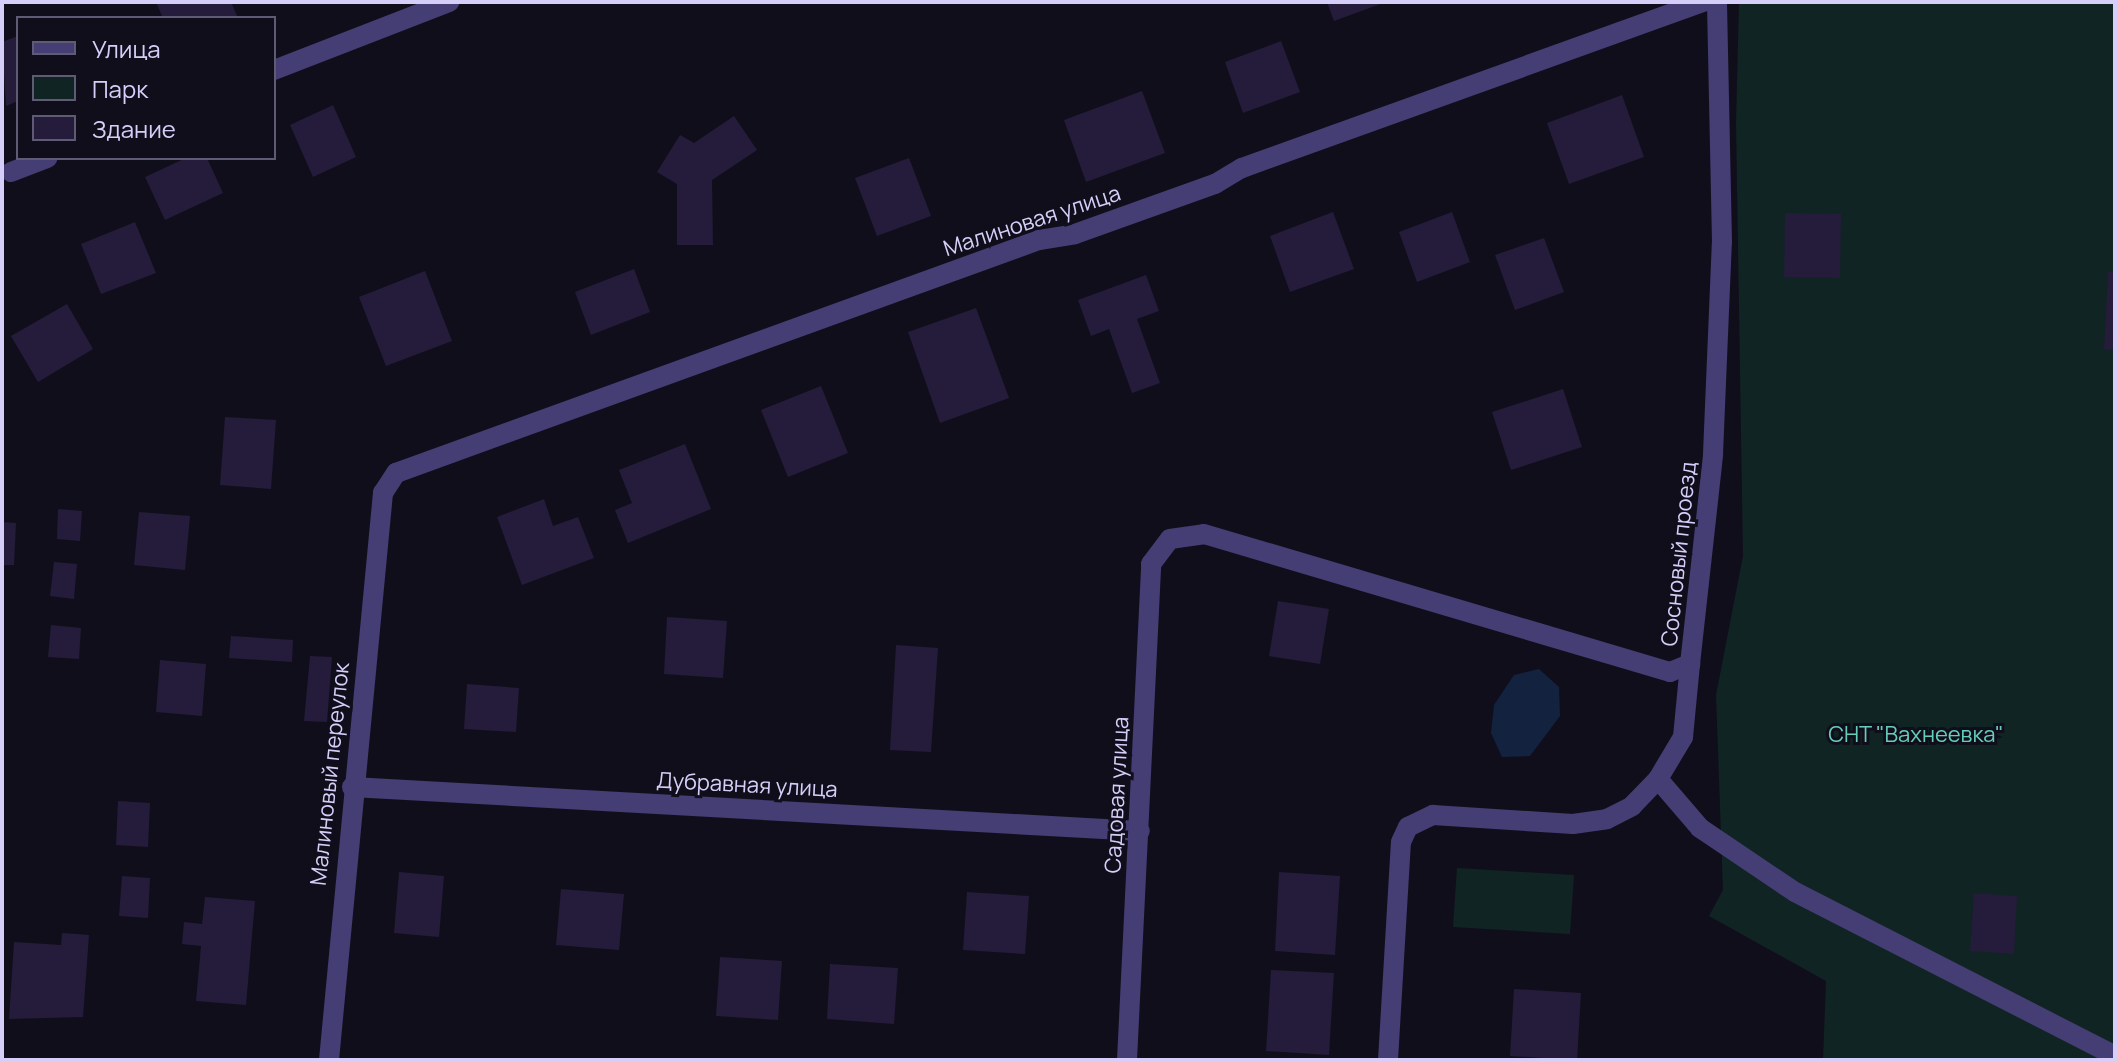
<!DOCTYPE html>
<meta charset="utf-8">
<style>
body{margin:0}
#map{position:relative;width:2117px;height:1062px;overflow:hidden;background:#110e1b;font-family:Manrope,sans-serif}
div>[style]{position:absolute}
.green>*{inset:0;background:#112424}
.water>*{inset:0;background:#13223e}
.building>*{inset:0;background:#241c3a}
.minor>*{height:20px;margin:-10px;padding:0 10px;transform-origin:10px;border-radius:10px;background:#443e74}
span{translate:-50% -50%;white-space:nowrap;text-align:center;line-height:1.15;-webkit-text-stroke:6px #110e1b;paint-order:stroke}
.street-label{font-size:22px;color:#d5cef9}
.park-label{font-size:22px;color:#64ceba}
.frame{position:absolute;inset:0;border:4px solid #d5cef9;pointer-events:none}
.legend{position:absolute;left:16px;top:16px;width:260px;height:144px;box-sizing:border-box;background:#110e1b;border:2px solid #5f5b74;margin:0;padding:10px 14px;list-style:none;font-size:24px;color:#d5cef9}
.legend li{display:flex;align-items:center;gap:16px;height:40px}
.legend b{width:40px;border:2px solid #5f5b74}
</style>
<div id="map">
<div class="green">
<i style="clip-path:polygon(1739px 2px,2115px 2px,2115px 1060px,1823px 1060px,1826px 981px,1709px 916px,1723px 890px,1716px 695px,1743px 556px,1736px 122px)"></i>
<i style="clip-path:polygon(1457px 868px,1574px 875px,1570px 934px,1453px 927px)"></i>
</div>
<div class="water">
<i style="clip-path:polygon(1539px 669px,1559px 687px,1560px 716px,1530px 756px,1502px 757px,1491px 733px,1494px 705px,1514px 675px)"></i>
</div>
<div class="building">
<i style="clip-path:polygon(156px 2px,231px 2px,238px 18px,163px 18px)"></i>
<i style="clip-path:polygon(1327px 2px,1386px 2px,1334px 21px)"></i>
<i style="clip-path:polygon(18px 36px,18px 101px,6px 106px,2px 42px)"></i>
<i style="clip-path:polygon(1281px 41px,1300px 92px,1243px 113px,1225px 62px)"></i>
<i style="clip-path:polygon(1142px 91px,1165px 153px,1086px 182px,1064px 120px)"></i>
<i style="clip-path:polygon(1622px 95px,1644px 157px,1569px 184px,1547px 123px)"></i>
<i style="clip-path:polygon(333px 105px,356px 157px,313px 177px,290px 125px)"></i>
<i style="clip-path:polygon(734px 116px,757px 150px,712px 180px,713px 245px,677px 245px,677px 184px,657px 172px,680px 135px,694px 143px)"></i>
<i style="clip-path:polygon(186px 158px,207px 158px,223px 193px,165px 220px,145px 177px)"></i>
<i style="clip-path:polygon(909px 158px,931px 216px,877px 236px,855px 178px)"></i>
<i style="clip-path:polygon(1333px 212px,1354px 269px,1290px 292px,1270px 236px)"></i>
<i style="clip-path:polygon(1452px 212px,1470px 262px,1417px 282px,1399px 232px)"></i>
<i style="clip-path:polygon(1785px 213px,1841px 214px,1840px 278px,1784px 277px)"></i>
<i style="clip-path:polygon(135px 222px,156px 273px,101px 294px,81px 244px)"></i>
<i style="clip-path:polygon(1544px 238px,1564px 292px,1515px 310px,1495px 255px)"></i>
<i style="clip-path:polygon(634px 269px,650px 312px,591px 335px,575px 292px)"></i>
<i style="clip-path:polygon(425px 271px,452px 341px,386px 366px,359px 297px)"></i>
<i style="clip-path:polygon(2108px 271px,2115px 272px,2115px 350px,2104px 349px)"></i>
<i style="clip-path:polygon(1146px 275px,1159px 311px,1137px 319px,1160px 383px,1132px 393px,1109px 329px,1091px 336px,1078px 300px)"></i>
<i style="clip-path:polygon(67px 304px,93px 349px,38px 382px,11px 336px)"></i>
<i style="clip-path:polygon(976px 308px,1009px 398px,940px 423px,908px 332px)"></i>
<i style="clip-path:polygon(821px 386px,848px 453px,788px 477px,761px 410px)"></i>
<i style="clip-path:polygon(1563px 389px,1582px 447px,1511px 470px,1492px 412px)"></i>
<i style="clip-path:polygon(225px 417px,276px 420px,271px 489px,220px 485px)"></i>
<i style="clip-path:polygon(685px 444px,711px 509px,628px 543px,615px 510px,632px 503px,619px 470px)"></i>
<i style="clip-path:polygon(544px 499px,553px 526px,578px 517px,594px 558px,522px 585px,497px 517px)"></i>
<i style="clip-path:polygon(58px 509px,82px 511px,80px 541px,57px 539px)"></i>
<i style="clip-path:polygon(139px 512px,190px 516px,185px 570px,134px 565px)"></i>
<i style="clip-path:polygon(2px 522px,16px 523px,14px 565px,2px 565px)"></i>
<i style="clip-path:polygon(54px 562px,77px 564px,74px 599px,50px 596px)"></i>
<i style="clip-path:polygon(1278px 601px,1329px 609px,1320px 664px,1269px 656px)"></i>
<i style="clip-path:polygon(667px 617px,727px 621px,723px 678px,664px 674px)"></i>
<i style="clip-path:polygon(51px 625px,81px 628px,79px 659px,48px 657px)"></i>
<i style="clip-path:polygon(231px 636px,293px 640px,292px 662px,229px 658px)"></i>
<i style="clip-path:polygon(896px 645px,938px 648px,931px 752px,890px 750px)"></i>
<i style="clip-path:polygon(310px 656px,332px 657px,327px 722px,304px 721px)"></i>
<i style="clip-path:polygon(160px 660px,206px 664px,202px 716px,156px 712px)"></i>
<i style="clip-path:polygon(467px 684px,519px 688px,516px 732px,464px 729px)"></i>
<i style="clip-path:polygon(118px 801px,150px 803px,148px 847px,116px 845px)"></i>
<i style="clip-path:polygon(399px 872px,444px 876px,439px 937px,394px 933px)"></i>
<i style="clip-path:polygon(1279px 872px,1340px 876px,1335px 955px,1275px 951px)"></i>
<i style="clip-path:polygon(122px 876px,150px 878px,148px 918px,119px 916px)"></i>
<i style="clip-path:polygon(561px 889px,624px 894px,619px 950px,556px 945px)"></i>
<i style="clip-path:polygon(967px 892px,1029px 896px,1025px 954px,963px 950px)"></i>
<i style="clip-path:polygon(1974px 893px,2017px 896px,2014px 954px,1970px 951px)"></i>
<i style="clip-path:polygon(205px 897px,255px 901px,246px 1005px,196px 1001px,201px 946px,182px 944px,184px 922px,202px 924px)"></i>
<i style="clip-path:polygon(62px 933px,89px 935px,83px 1017px,9px 1019px,14px 942px,61px 945px)"></i>
<i style="clip-path:polygon(720px 957px,782px 961px,778px 1020px,716px 1016px)"></i>
<i style="clip-path:polygon(830px 964px,898px 968px,894px 1024px,827px 1019px)"></i>
<i style="clip-path:polygon(1271px 970px,1334px 973px,1329px 1055px,1266px 1051px)"></i>
<i style="clip-path:polygon(1514px 989px,1581px 993px,1577px 1060px,1510px 1056px)"></i>
</div>
<div class="minor">
<i style="left:274px;top:70px;width:188px;rotate:-21.2deg"></i>
<i style="left:11px;top:172px;width:39px;rotate:-21deg"></i>
<i style="left:1658px;top:779px;width:65px;rotate:49.4deg"></i>
<i style="left:1700px;top:828px;width:115px;rotate:34deg"></i>
<i style="left:1795px;top:892px;width:360px;rotate:27.1deg"></i>
<i style="left:352px;top:787px;width:789px;rotate:3.2deg"></i>
<i style="left:329px;top:1060px;width:570px;rotate:-84.56deg"></i>
<i style="left:383px;top:493px;width:24px;rotate:-57deg"></i>
<i style="left:396px;top:473px;width:684px;rotate:-19.92deg"></i>
<i style="left:1039px;top:240px;width:36px;rotate:-9deg"></i>
<i style="left:1075px;top:234px;width:149px;rotate:-19.7deg"></i>
<i style="left:1215px;top:184px;width:31px;rotate:-31deg"></i>
<i style="left:1242px;top:168px;width:491px;rotate:-19.8deg"></i>
<i style="left:1127px;top:1060px;width:497px;rotate:-87.2deg"></i>
<i style="left:1151px;top:564px;width:31px;rotate:-53deg"></i>
<i style="left:1170px;top:539px;width:34px;rotate:-8deg"></i>
<i style="left:1204px;top:534px;width:486px;rotate:16.5deg"></i>
<i style="left:1670px;top:672px;width:22px;rotate:-22deg"></i>
<i style="left:1690px;top:664px;width:211px;rotate:-83.7deg"></i>
<i style="left:1713px;top:454px;width:212px;rotate:-87.6deg"></i>
<i style="left:1722px;top:242px;width:240px;rotate:-91.2deg"></i>
<i style="left:1388px;top:1060px;width:218px;rotate:-86.6deg"></i>
<i style="left:1401px;top:842px;width:17px;rotate:-65deg"></i>
<i style="left:1408px;top:827px;width:28px;rotate:-26deg"></i>
<i style="left:1433px;top:815px;width:140px;rotate:3.7deg"></i>
<i style="left:1573px;top:824px;width:34px;rotate:-8deg"></i>
<i style="left:1607px;top:819px;width:28px;rotate:-27deg"></i>
<i style="left:1632px;top:806px;width:37px;rotate:-46deg"></i>
<i style="left:1658px;top:779px;width:49px;rotate:-59.2deg"></i>
<i style="left:1683px;top:737px;width:73px;rotate:-84.5deg"></i>
</div>
<div class="street-label">
<span style="left:1032px;top:221px;rotate:-18deg">Малиновая улица</span>
<span style="left:1679px;top:554px;rotate:-84deg">Сосновый проезд</span>
<span style="left:330px;top:774px;rotate:-84deg">Малиновый переулок</span>
<span style="left:747px;top:785px;rotate:3deg">Дубравная улица</span>
<span style="left:1117px;top:795px;rotate:-87deg">Садовая улица</span>
</div>
<div class="park-label">
<span style="left:1916px;top:735px">СНТ "Вахнеевка"</span>
</div>
<div class="frame"></div>
<ul class="legend">
<li><b style="height:10px;background:#443e74"></b>Улица</li>
<li><b style="height:22px;background:#112424"></b>Парк</li>
<li><b style="height:22px;background:#241c3a"></b>Здание</li>
</ul>
</div>
